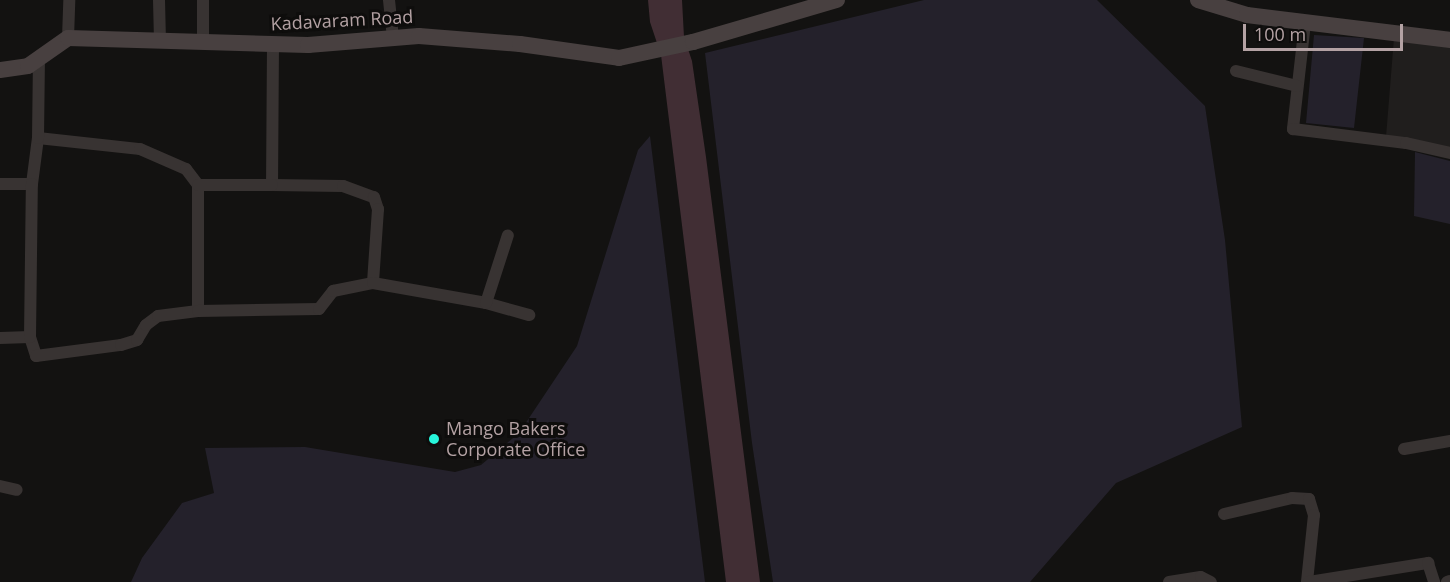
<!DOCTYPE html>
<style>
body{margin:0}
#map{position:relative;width:1450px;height:582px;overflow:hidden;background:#131211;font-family:"Open Sans",sans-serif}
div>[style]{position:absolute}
.built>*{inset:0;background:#201e1d}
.green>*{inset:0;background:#24212b}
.water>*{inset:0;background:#412e34}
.street>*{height:12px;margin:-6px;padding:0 6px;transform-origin:6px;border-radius:6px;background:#383332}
.secondary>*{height:16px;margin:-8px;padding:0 8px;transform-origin:8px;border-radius:8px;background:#484040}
.dots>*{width:16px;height:16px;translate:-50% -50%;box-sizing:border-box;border:3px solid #0e0d0c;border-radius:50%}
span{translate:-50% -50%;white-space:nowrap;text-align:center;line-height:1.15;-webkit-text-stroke:6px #0e0d0c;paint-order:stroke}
.street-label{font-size:18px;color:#b4a2a4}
.poi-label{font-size:18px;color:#b4a2a4}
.left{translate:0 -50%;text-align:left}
.scale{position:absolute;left:1243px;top:24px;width:160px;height:27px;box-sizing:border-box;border:3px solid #b4a2a4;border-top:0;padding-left:8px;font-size:18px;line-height:21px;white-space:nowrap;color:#b4a2a4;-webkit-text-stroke:4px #0e0d0c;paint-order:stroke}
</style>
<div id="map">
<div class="built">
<i style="clip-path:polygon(1394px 38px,1450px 42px,1450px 148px,1386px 137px)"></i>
</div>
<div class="green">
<i style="clip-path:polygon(924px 0,1097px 0,1205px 106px,1225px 240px,1242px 427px,1116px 483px,1030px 582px,773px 582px,752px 443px,705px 53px)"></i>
<i style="clip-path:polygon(1314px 35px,1364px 38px,1354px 128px,1306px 123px)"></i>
<i style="clip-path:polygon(650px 136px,705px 582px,131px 582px,142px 558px,182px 503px,214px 493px,205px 448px,305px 447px,455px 472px,481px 465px,519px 433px,577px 346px,638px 150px)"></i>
<i style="clip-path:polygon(1415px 152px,1450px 161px,1450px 224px,1414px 216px)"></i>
</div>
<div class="water">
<i style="clip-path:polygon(648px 0,682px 0,684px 37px,692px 61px,706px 157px,760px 582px,726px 582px,661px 55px,650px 22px)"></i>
</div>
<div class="street">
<i style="left:159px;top:0;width:41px;rotate:88.6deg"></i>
<i style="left:203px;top:0;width:42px;rotate:90deg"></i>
<i style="left:389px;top:0;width:38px;rotate:84deg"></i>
<i style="left:1305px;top:23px;width:107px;rotate:96.5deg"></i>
<i style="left:1293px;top:129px;width:114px;rotate:7.1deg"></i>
<i style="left:1406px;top:143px;width:45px;rotate:12.8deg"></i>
<i style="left:68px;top:38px;width:38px;rotate:-88deg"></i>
<i style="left:273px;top:44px;width:141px;rotate:90.4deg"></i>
<i style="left:272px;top:185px;width:71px;rotate:0.8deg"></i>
<i style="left:343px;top:186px;width:33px;rotate:20deg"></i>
<i style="left:374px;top:197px;width:13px;rotate:72deg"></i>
<i style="left:378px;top:209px;width:74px;rotate:93.9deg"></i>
<i style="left:1236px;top:71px;width:63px;rotate:13.8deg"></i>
<i style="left:38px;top:138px;width:103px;rotate:6.2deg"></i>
<i style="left:140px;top:149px;width:50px;rotate:23.5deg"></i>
<i style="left:186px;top:169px;width:20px;rotate:53deg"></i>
<i style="left:198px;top:185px;width:126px;rotate:90deg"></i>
<i style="left:0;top:184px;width:32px"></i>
<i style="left:32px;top:184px;width:46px;rotate:-82.6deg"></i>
<i style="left:38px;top:138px;width:79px;rotate:-89.3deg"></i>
<i style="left:198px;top:185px;width:74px"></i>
<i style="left:486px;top:303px;width:45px;rotate:15.6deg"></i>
<i style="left:30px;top:337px;width:20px;rotate:72deg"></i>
<i style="left:36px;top:356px;width:86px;rotate:-7.4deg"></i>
<i style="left:121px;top:345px;width:17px;rotate:-17deg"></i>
<i style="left:137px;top:340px;width:17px;rotate:-59deg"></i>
<i style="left:146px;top:325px;width:15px;rotate:-37deg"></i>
<i style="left:158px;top:316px;width:40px;rotate:-7.1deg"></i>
<i style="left:198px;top:311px;width:121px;rotate:-0.9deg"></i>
<i style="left:319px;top:309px;width:23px;rotate:-52deg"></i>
<i style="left:333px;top:291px;width:41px;rotate:-11.3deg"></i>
<i style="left:373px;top:283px;width:115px;rotate:10deg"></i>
<i style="left:486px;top:303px;width:71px;rotate:-72.1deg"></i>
<i style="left:0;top:338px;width:30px;rotate:-2deg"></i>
<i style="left:30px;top:337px;width:153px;rotate:-89.3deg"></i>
<i style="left:1404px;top:449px;width:47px;rotate:-9.9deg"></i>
<i style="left:0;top:486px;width:17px;rotate:13deg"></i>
<i style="left:1224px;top:514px;width:70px;rotate:-13.2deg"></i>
<i style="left:1292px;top:498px;width:17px;rotate:3deg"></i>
<i style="left:1309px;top:499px;width:17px;rotate:73deg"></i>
<i style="left:1314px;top:515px;width:67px;rotate:96deg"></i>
<i style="left:1169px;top:582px;width:32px;rotate:-9deg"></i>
<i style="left:1201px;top:577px;width:11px;rotate:27deg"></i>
<i style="left:1309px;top:582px;width:121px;rotate:-9.1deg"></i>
<i style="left:1428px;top:563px;width:20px;rotate:72deg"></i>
<i style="left:1447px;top:582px;width:3px;rotate:-18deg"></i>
</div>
<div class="secondary">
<i style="left:1198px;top:0;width:51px;rotate:17deg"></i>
<i style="left:1247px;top:15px;width:205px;rotate:7deg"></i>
<i style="left:0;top:70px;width:28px;rotate:-8deg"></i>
<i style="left:28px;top:66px;width:49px;rotate:-35deg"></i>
<i style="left:68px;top:38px;width:240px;rotate:1.7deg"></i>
<i style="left:308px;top:45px;width:111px;rotate:-4.6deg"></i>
<i style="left:419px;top:36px;width:101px;rotate:4.5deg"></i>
<i style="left:520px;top:44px;width:100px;rotate:8deg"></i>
<i style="left:619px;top:58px;width:76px;rotate:-12.2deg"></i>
<i style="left:693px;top:42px;width:150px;rotate:-16.3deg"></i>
</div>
<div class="dots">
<i style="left:434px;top:439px;background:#27f5db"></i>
</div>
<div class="street-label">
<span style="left:342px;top:20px;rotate:-3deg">Kadavaram Road</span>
</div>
<div class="poi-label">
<span class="left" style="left:446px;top:439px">Mango Bakers<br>Corporate Office</span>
</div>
<div class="scale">100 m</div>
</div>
